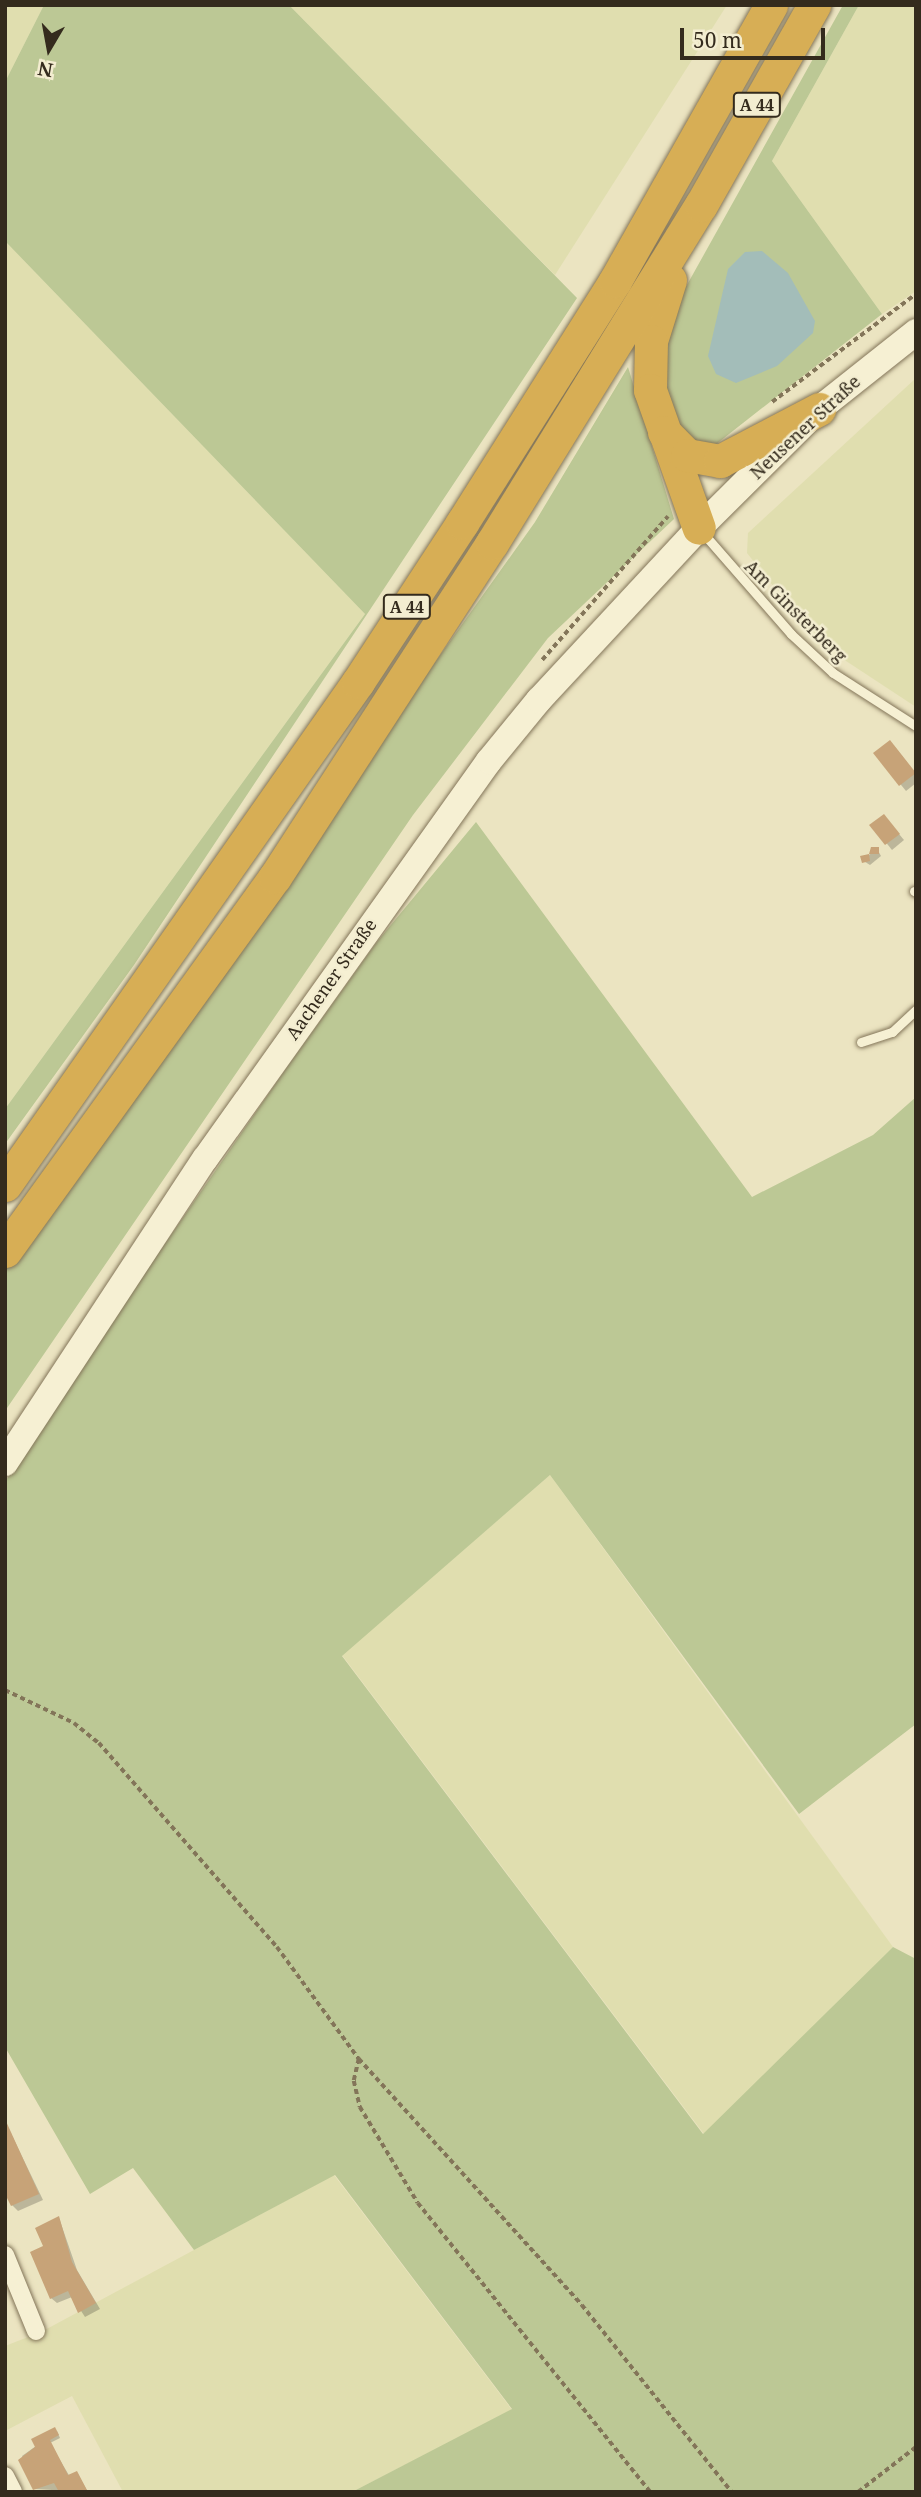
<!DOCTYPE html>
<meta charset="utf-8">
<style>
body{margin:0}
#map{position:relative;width:921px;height:2497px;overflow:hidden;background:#ebe4c1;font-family:"Noto Serif",serif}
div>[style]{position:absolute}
.farmland>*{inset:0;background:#e0deaf}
.green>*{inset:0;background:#bcc895}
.water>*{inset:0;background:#a3bdb9}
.shadow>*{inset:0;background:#0003}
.building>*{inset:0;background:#c7a378}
.path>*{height:3.5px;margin-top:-1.75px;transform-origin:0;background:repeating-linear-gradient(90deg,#837559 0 5px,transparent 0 8.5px)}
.roads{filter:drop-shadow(0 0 2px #837559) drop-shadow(0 0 2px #837559)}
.lane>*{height:9px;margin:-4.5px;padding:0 4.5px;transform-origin:4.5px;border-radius:4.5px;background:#f6f0d3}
.street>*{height:18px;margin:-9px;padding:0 9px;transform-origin:9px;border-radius:9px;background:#f6f0d3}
.secondary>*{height:26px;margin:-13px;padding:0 13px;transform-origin:13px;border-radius:13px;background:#f6f0d3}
.highway>*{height:33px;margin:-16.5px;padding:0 16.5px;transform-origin:16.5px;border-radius:16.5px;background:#d7ae55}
span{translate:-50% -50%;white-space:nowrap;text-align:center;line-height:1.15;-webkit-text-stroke:5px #f3edd0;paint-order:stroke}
.shield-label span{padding:2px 5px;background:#f3edd0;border:2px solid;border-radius:5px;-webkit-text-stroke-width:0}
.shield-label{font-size:16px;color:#342b1d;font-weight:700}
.street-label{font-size:18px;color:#342b1d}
.frame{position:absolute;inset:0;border:7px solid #342b1d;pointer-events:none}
.north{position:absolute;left:14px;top:14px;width:70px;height:70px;-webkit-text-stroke:5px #f3edd0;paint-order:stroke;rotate:190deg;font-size:19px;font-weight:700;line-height:28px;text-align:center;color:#342b1d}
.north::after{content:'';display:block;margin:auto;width:24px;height:32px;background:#342b1d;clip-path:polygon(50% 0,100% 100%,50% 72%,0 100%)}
.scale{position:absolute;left:680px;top:28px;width:145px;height:32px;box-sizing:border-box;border:4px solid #342b1d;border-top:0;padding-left:9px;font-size:21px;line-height:24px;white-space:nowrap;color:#342b1d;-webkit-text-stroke:5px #f3edd0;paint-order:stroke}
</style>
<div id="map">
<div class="farmland">
<i style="clip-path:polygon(5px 5px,44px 5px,5px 82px)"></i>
<i style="clip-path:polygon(289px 5px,727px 5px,555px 275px)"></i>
<i style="clip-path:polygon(859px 5px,916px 5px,916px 291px,882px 314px,772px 161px)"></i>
<i style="clip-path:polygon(5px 241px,365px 614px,5px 1109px)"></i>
<i style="clip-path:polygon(916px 378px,916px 707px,843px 659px,801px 621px,747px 553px,748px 533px)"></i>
<i style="clip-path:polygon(550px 1475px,893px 1947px,704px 2134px,342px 1655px)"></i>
<i style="clip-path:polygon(334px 2175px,512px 2410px,352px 2492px,123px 2492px,72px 2396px,5px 2431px,5px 2346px,41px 2332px)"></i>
</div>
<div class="green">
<i style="clip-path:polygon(44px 5px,289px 5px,577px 298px,134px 965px,5px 1144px,5px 1109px,365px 614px,5px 241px,5px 82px)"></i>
<i style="clip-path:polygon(843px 5px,859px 5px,772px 161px,882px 314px,710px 449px,680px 434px,661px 387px,673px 310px)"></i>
<i style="clip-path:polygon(628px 367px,674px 519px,548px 638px,413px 815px,5px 1411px,5px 1266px,535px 522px)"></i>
<i style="clip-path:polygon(476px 822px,752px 1197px,873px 1135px,916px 1097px,916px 1724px,799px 1814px,550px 1475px,342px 1656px,703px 2134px,893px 1947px,916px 1959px,916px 2492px,352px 2492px,512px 2409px,335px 2175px,194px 2250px,133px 2168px,90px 2194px,5px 2047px,5px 1482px,63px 1391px,285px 1070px,376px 943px)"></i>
</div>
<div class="water">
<i style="clip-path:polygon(762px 251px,788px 273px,815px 321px,813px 333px,777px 366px,736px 383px,716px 374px,708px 356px,728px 269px,745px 252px)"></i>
</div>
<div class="shadow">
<i style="clip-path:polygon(895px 747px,916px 774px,916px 783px,906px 791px,875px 753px)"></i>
<i style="clip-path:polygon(889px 822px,904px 840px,892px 850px,872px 825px)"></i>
<i style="clip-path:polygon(877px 849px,881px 856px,870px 865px,862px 860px)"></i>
<i style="clip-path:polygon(5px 2121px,43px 2200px,18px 2211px,12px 2205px)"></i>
<i style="clip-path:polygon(59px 2218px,77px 2270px,100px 2309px,85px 2317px,72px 2297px,57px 2303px,51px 2298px,45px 2247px)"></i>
<i style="clip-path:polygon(57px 2431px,60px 2438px,50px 2443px,70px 2477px,77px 2473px,88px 2492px,34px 2489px,22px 2456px)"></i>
</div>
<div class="building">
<i style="clip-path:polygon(890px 740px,916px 773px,899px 786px,873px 753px)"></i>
<i style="clip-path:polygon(884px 814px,900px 834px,885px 845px,869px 825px)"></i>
<i style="clip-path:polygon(871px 847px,879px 847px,879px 854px,869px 854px,870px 861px,862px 863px,860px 856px,869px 854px)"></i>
<i style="clip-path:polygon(5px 2119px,39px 2194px,11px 2206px,5px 2194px)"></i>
<i style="clip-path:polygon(59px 2216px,72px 2262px,96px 2303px,78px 2313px,68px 2291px,50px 2299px,30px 2252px,43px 2246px,35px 2228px)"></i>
<i style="clip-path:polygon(55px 2427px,59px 2435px,50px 2440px,68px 2475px,77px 2471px,88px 2492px,59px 2492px,54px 2483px,33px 2490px,18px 2460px,35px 2447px,31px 2439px)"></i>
</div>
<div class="path">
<i style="left:772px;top:402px;width:180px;rotate:-36.9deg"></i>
<i style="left:542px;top:660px;width:191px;rotate:-48.8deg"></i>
<i style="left:5px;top:1690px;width:76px;rotate:25.6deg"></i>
<i style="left:74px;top:1723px;width:32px;rotate:39deg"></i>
<i style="left:99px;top:1743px;width:271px;rotate:48.9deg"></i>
<i style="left:277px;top:1947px;width:139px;rotate:53.8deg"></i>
<i style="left:359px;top:2059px;width:332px;rotate:47.8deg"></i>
<i style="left:582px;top:2305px;width:240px;rotate:51.3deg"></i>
<i style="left:359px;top:2059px;width:23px;rotate:103deg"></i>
<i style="left:354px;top:2081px;width:27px;rotate:77deg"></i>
<i style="left:360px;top:2107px;width:112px;rotate:58.9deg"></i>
<i style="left:418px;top:2203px;width:371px;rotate:51.2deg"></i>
<i style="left:858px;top:2492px;width:73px;rotate:-37.8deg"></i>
</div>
<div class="roads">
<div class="lane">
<i style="left:703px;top:533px;width:134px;rotate:48.9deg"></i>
<i style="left:791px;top:634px;width:57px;rotate:42.9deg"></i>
<i style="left:833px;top:673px;width:98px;rotate:32.6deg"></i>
<i style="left:914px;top:891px;width:2px;rotate:27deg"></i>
<i style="left:861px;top:1042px;width:33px;rotate:-18deg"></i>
<i style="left:892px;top:1032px;width:33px;rotate:-43deg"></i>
</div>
<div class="street">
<i style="left:5px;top:2255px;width:82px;rotate:67.8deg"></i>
<i style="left:5px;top:2476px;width:18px;rotate:63deg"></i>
</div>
<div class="secondary">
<i style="left:5px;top:1463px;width:364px;rotate:-56.7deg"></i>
<i style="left:205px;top:1159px;width:489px;rotate:-54.5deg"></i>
<i style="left:489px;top:761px;width:79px;rotate:-50.7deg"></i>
<i style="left:539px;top:700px;width:235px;rotate:-47.1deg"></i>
<i style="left:699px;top:528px;width:169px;rotate:-44.8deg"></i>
<i style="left:819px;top:409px;width:124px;rotate:-38.4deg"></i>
</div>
<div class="highway">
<i style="left:670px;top:280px;width:64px;rotate:107.3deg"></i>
<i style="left:651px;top:341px;width:49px;rotate:91.2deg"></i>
<i style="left:650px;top:390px;width:146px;rotate:70.5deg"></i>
<i style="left:664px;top:432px;width:33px;rotate:45deg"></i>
<i style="left:687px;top:455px;width:34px;rotate:10deg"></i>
<i style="left:720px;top:461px;width:112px;rotate:-27.7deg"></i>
<i style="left:5px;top:1185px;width:615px;rotate:-54.94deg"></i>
<i style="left:358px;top:682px;width:190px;rotate:-56.8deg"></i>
<i style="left:462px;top:523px;width:286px;rotate:-57.7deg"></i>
<i style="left:615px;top:281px;width:317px;rotate:-60.5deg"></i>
<i style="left:5px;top:1251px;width:461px;rotate:-54.2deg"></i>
<i style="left:275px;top:877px;width:398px;rotate:-57deg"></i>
<i style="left:492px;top:543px;width:397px;rotate:-58.3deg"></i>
<i style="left:701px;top:205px;width:230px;rotate:-60.5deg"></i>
</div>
</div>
<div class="shield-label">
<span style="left:757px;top:105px">A 44</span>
<span style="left:407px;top:607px">A 44</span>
</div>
<div class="street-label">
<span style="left:805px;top:427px;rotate:-43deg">Neusener Straße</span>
<span style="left:796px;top:611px;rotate:45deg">Am Ginsterberg</span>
<span style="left:331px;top:979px;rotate:-55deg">Aachener Straße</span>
</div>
<div class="frame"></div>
<div class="north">N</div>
<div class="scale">50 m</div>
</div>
